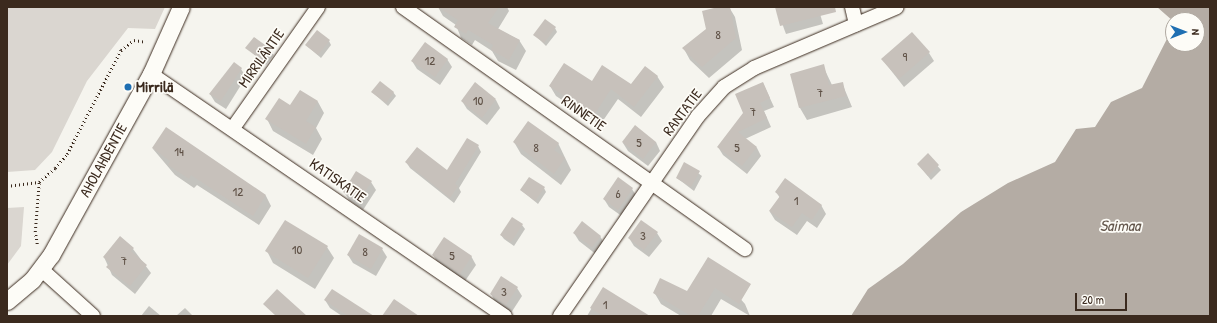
<!DOCTYPE html>
<meta charset="utf-8">
<style>
body{margin:0}
#map{position:relative;width:1217px;height:323px;overflow:hidden;background:#f5f4ee;font-family:"Patrick Hand",sans-serif}
div>[style]{position:absolute}
.green>*{inset:0;background:#dad6d0}
.water>*{inset:0;background:#b4aca4}
.shadow>*{inset:0;background:#0003}
.building>*{inset:0;background:#c7c1bb}
.path>*{height:2.5px;margin-top:-1.25px;transform-origin:0;background:repeating-linear-gradient(90deg,#3b2a1e 0 1px,transparent 0 4px)}
.roads{filter:drop-shadow(0 0 1px #3b2a1e) drop-shadow(0 0 1px #3b2a1e)}
.minor>*{height:14px;margin:-7px;padding:0 7px;transform-origin:7px;border-radius:7px;background:#fdfcf7}
.tertiary>*{height:17px;margin:-8.5px;padding:0 8.5px;transform-origin:8.5px;border-radius:8.5px;background:#fdfcf7}
.dots>*{width:11px;height:11px;translate:-50% -50%;box-sizing:border-box;border:2px solid #fdfcf7;border-radius:50%}
span{translate:-50% -50%;white-space:nowrap;text-align:center;line-height:1.15;-webkit-text-stroke:3.5px #fdfcf7;paint-order:stroke}
.number-label{font-size:13px;color:#5e5045}
.number-label span{-webkit-text-stroke-width:0}
.street-label{font-size:15px;color:#3b2a1e}
.poi-label{font-size:15px;color:#3b2a1e;font-weight:700}
.left{translate:0 -50%;text-align:left}
.water-label{font-size:16px;color:#65584d;font-style:italic}
.frame{position:absolute;inset:0;border:8px solid #3b2a1e;pointer-events:none}
.north{position:absolute;left:1165px;top:12px;width:40px;height:40px;box-sizing:border-box;background:#fdfcf7;border:1px solid #afa8a0;border-radius:50%;rotate:90deg;font-size:11px;font-weight:700;line-height:16px;text-align:center;color:#3b2a1e}
.north::after{content:'';display:block;margin:auto;width:14px;height:18px;background:#1f6fb2;clip-path:polygon(50% 0,100% 100%,50% 72%,0 100%)}
.scale{position:absolute;left:1075px;top:293px;width:52px;height:18px;box-sizing:border-box;border:2px solid #3b2a1e;border-top:0;padding-left:5px;font-size:12px;line-height:14px;white-space:nowrap;color:#3b2a1e;-webkit-text-stroke:3px #fdfcf7;paint-order:stroke}
</style>
<div id="map">
<div class="green">
<i style="clip-path:polygon(7px 7px,165px 7px,155px 29px,128px 28px,87px 81px,52px 152px,35px 170px,7px 172px)"></i>
<i style="clip-path:polygon(24px 207px,21px 246px,7px 265px,7px 208px)"></i>
</div>
<div class="water">
<i style="clip-path:polygon(1157px 7px,1210px 7px,1210px 316px,851px 316px,868px 289px,903px 264px,961px 212px,1008px 183px,1055px 162px,1076px 129px,1095px 127px,1111px 102px,1142px 88px,1173px 27px,1173px 44px,1197px 44px,1197px 20px,1173px 21px)"></i>
</div>
<div class="shadow">
<i style="clip-path:polygon(438px 7px,507px 7px,509px 11px,498px 29px,519px 40px,526px 51px,516px 70px,498px 61px,492px 51px,475px 40px,472px 45px,461px 38px,456px 25px,443px 16px)"></i>
<i style="clip-path:polygon(722px 7px,729px 7px,735px 17px,742px 50px,709px 78px,690px 60px,684px 49px,707px 29px)"></i>
<i style="clip-path:polygon(776px 7px,818px 7px,823px 24px,786px 34px)"></i>
<i style="clip-path:polygon(555px 28px,557px 32px,546px 46px,535px 35px)"></i>
<i style="clip-path:polygon(255px 38px,274px 55px,266px 65px,247px 48px)"></i>
<i style="clip-path:polygon(329px 41px,331px 45px,321px 58px,306px 45px)"></i>
<i style="clip-path:polygon(929px 53px,934px 61px,904px 87px,882px 59px)"></i>
<i style="clip-path:polygon(447px 59px,452px 67px,440px 85px,417px 69px,412px 61px)"></i>
<i style="clip-path:polygon(823px 66px,832px 85px,842px 83px,852px 107px,807px 120px,800px 108px,791px 74px)"></i>
<i style="clip-path:polygon(241px 69px,246px 77px,226px 109px,215px 102px,210px 94px)"></i>
<i style="clip-path:polygon(657px 76px,664px 87px,641px 117px,618px 99px,600px 125px,556px 96px,550px 86px,592px 82px,631px 85px)"></i>
<i style="clip-path:polygon(763px 83px,774px 107px,764px 111px,771px 127px,745px 139px,757px 148px,761px 156px,747px 174px,723px 155px,718px 147px,744px 113px)"></i>
<i style="clip-path:polygon(300px 91px,318px 102px,324px 113px,316px 128px,322px 139px,313px 155px,273px 131px,267px 119px,291px 106px)"></i>
<i style="clip-path:polygon(372px 92px,393px 92px,396px 96px,388px 106px)"></i>
<i style="clip-path:polygon(496px 100px,500px 108px,487px 125px,467px 109px,462px 101px)"></i>
<i style="clip-path:polygon(514px 142px,558px 143px,571px 170px,561px 185px,521px 154px)"></i>
<i style="clip-path:polygon(656px 142px,660px 151px,648px 166px,628px 151px,623px 143px)"></i>
<i style="clip-path:polygon(478px 146px,481px 152px,459px 188px,461px 192px,454px 203px,410px 168px,406px 162px,447px 172px)"></i>
<i style="clip-path:polygon(153px 149px,207px 158px,266px 196px,271px 206px,259px 225px,197px 185px,194px 188px,175px 175px)"></i>
<i style="clip-path:polygon(928px 155px,941px 170px,931px 180px,918px 164px)"></i>
<i style="clip-path:polygon(685px 164px,702px 176px,694px 191px,677px 178px)"></i>
<i style="clip-path:polygon(371px 182px,376px 190px,363px 210px,349px 200px,344px 192px)"></i>
<i style="clip-path:polygon(544px 188px,546px 192px,538px 204px,521px 190px)"></i>
<i style="clip-path:polygon(632px 189px,637px 197px,623px 217px,609px 207px,604px 199px)"></i>
<i style="clip-path:polygon(776px 192px,821px 205px,826px 214px,817px 228px,807px 221px,797px 235px,775px 220px,770px 212px,780px 198px)"></i>
<i style="clip-path:polygon(522px 225px,525px 229px,514px 246px,504px 239px,501px 235px)"></i>
<i style="clip-path:polygon(574px 233px,600px 236px,605px 245px,597px 255px,579px 241px)"></i>
<i style="clip-path:polygon(657px 233px,662px 241px,649px 257px,634px 246px,629px 238px)"></i>
<i style="clip-path:polygon(120px 238px,133px 249px,151px 273px,135px 294px,112px 275px,104px 257px)"></i>
<i style="clip-path:polygon(327px 247px,334px 258px,315px 289px,273px 263px,267px 251px)"></i>
<i style="clip-path:polygon(382px 249px,387px 257px,376px 276px,353px 263px,348px 255px)"></i>
<i style="clip-path:polygon(433px 255px,471px 256px,476px 265px,465px 281px,438px 263px)"></i>
<i style="clip-path:polygon(707px 261px,745px 304px,750px 316px,721px 299px,711px 316px,681px 316px,661px 304px,654px 292px,688px 293px)"></i>
<i style="clip-path:polygon(517px 288px,522px 296px,511px 313px,496px 303px,491px 294px)"></i>
<i style="clip-path:polygon(603px 289px,647px 316px,587px 316px)"></i>
<i style="clip-path:polygon(325px 300px,364px 316px,342px 316px,330px 308px)"></i>
<i style="clip-path:polygon(149px 306px,161px 316px,141px 316px)"></i>
<i style="clip-path:polygon(185px 308px,193px 316px,176px 316px)"></i>
</div>
<div class="building">
<i style="clip-path:polygon(438px 7px,499px 7px,488px 23px,520px 40px,509px 60px,491px 50px,493px 45px,468px 30px,466px 34px,454px 27px,458px 20px)"></i>
<i style="clip-path:polygon(718px 7px,730px 7px,736px 38px,702px 67px,682px 48px,706px 29px,702px 11px)"></i>
<i style="clip-path:polygon(775px 7px,835px 7px,836px 12px,780px 26px)"></i>
<i style="clip-path:polygon(545px 19px,556px 27px,544px 43px,533px 35px)"></i>
<i style="clip-path:polygon(317px 30px,330px 40px,318px 55px,305px 45px)"></i>
<i style="clip-path:polygon(912px 32px,930px 52px,899px 79px,881px 59px)"></i>
<i style="clip-path:polygon(254px 37px,272px 50px,264px 62px,245px 48px)"></i>
<i style="clip-path:polygon(425px 42px,448px 59px,435px 77px,411px 61px)"></i>
<i style="clip-path:polygon(234px 62px,242px 68px,221px 101px,209px 94px)"></i>
<i style="clip-path:polygon(564px 63px,592px 81px,602px 65px,631px 84px,645px 66px,658px 76px,634px 107px,611px 89px,594px 115px,549px 86px)"></i>
<i style="clip-path:polygon(824px 64px,829px 85px,843px 82px,846px 96px,799px 108px,790px 74px)"></i>
<i style="clip-path:polygon(380px 81px,394px 92px,386px 103px,371px 92px)"></i>
<i style="clip-path:polygon(475px 82px,496px 99px,482px 118px,461px 101px)"></i>
<i style="clip-path:polygon(763px 82px,770px 98px,760px 103px,767px 118px,738px 132px,757px 147px,742px 166px,717px 147px,743px 113px,735px 94px)"></i>
<i style="clip-path:polygon(300px 90px,318px 101px,306px 121px,316px 127px,306px 144px,265px 119px,279px 98px,290px 105px)"></i>
<i style="clip-path:polygon(528px 121px,559px 143px,554px 150px,565px 158px,554px 174px,513px 142px)"></i>
<i style="clip-path:polygon(635px 125px,656px 142px,643px 159px,622px 142px)"></i>
<i style="clip-path:polygon(166px 127px,266px 195px,253px 216px,191px 175px,189px 179px,168px 165px,170px 161px,152px 148px)"></i>
<i style="clip-path:polygon(467px 138px,479px 145px,455px 184px,458px 186px,450px 198px,405px 162px,417px 147px,447px 170px)"></i>
<i style="clip-path:polygon(928px 153px,939px 165px,928px 176px,917px 164px)"></i>
<i style="clip-path:polygon(684px 162px,700px 171px,691px 187px,676px 178px)"></i>
<i style="clip-path:polygon(356px 171px,372px 181px,358px 202px,343px 192px)"></i>
<i style="clip-path:polygon(529px 177px,545px 187px,535px 201px,520px 190px)"></i>
<i style="clip-path:polygon(618px 177px,633px 188px,618px 210px,603px 199px)"></i>
<i style="clip-path:polygon(785px 178px,822px 205px,812px 220px,802px 213px,792px 227px,769px 211px,780px 196px,775px 192px)"></i>
<i style="clip-path:polygon(512px 217px,523px 224px,511px 242px,500px 235px)"></i>
<i style="clip-path:polygon(285px 220px,328px 246px,308px 278px,265px 251px)"></i>
<i style="clip-path:polygon(641px 220px,658px 232px,644px 250px,628px 238px)"></i>
<i style="clip-path:polygon(582px 221px,601px 236px,592px 247px,573px 233px)"></i>
<i style="clip-path:polygon(359px 234px,383px 248px,371px 269px,347px 255px)"></i>
<i style="clip-path:polygon(120px 236px,134px 248px,131px 251px,147px 265px,130px 286px,106px 267px,110px 263px,103px 257px)"></i>
<i style="clip-path:polygon(444px 237px,472px 256px,460px 274px,432px 255px)"></i>
<i style="clip-path:polygon(708px 257px,751px 284px,739px 304px,715px 288px,698px 316px,691px 316px,653px 293px,660px 278px,687px 291px)"></i>
<i style="clip-path:polygon(501px 276px,518px 287px,506px 305px,490px 294px)"></i>
<i style="clip-path:polygon(603px 287px,650px 316px,603px 316px,590px 308px)"></i>
<i style="clip-path:polygon(277px 289px,307px 316px,276px 316px,263px 304px)"></i>
<i style="clip-path:polygon(332px 289px,374px 316px,348px 316px,324px 300px)"></i>
<i style="clip-path:polygon(394px 299px,419px 316px,382px 316px)"></i>
</div>
<div class="path">
<i style="left:7px;top:186px;width:32px;rotate:-7deg"></i>
<i style="left:39px;top:182px;width:21px;rotate:-41deg"></i>
<i style="left:55px;top:168px;width:18px;rotate:-49deg"></i>
<i style="left:67px;top:154px;width:117px;rotate:-62.6deg"></i>
<i style="left:121px;top:50px;width:16px;rotate:-38deg"></i>
<i style="left:134px;top:40px;width:12px;rotate:9deg"></i>
<i style="left:37px;top:244px;width:12px;rotate:-99deg"></i>
<i style="left:35px;top:232px;width:50px;rotate:-85.4deg"></i>
</div>
<div class="roads">
<div class="minor">
<i style="left:403px;top:7px;width:419px;rotate:35.3deg"></i>
<i style="left:852px;top:7px;width:18px;rotate:77deg"></i>
<i style="left:151px;top:74px;width:429px;rotate:34.4deg"></i>
<i style="left:233px;top:128px;width:148px;rotate:-54.9deg"></i>
<i style="left:41px;top:269px;width:70px;rotate:42.1deg"></i>
<i style="left:560px;top:316px;width:243px;rotate:-55.4deg"></i>
<i style="left:698px;top:116px;width:39px;rotate:-48deg"></i>
<i style="left:724px;top:87px;width:36px;rotate:-32deg"></i>
<i style="left:754px;top:68px;width:155px;rotate:-23.1deg"></i>
</div>
<div class="tertiary">
<i style="left:7px;top:301px;width:33px;rotate:-40deg"></i>
<i style="left:32px;top:280px;width:31px;rotate:-53deg"></i>
<i style="left:51px;top:255px;width:207px;rotate:-61.1deg"></i>
<i style="left:151px;top:74px;width:73px;rotate:-65.9deg"></i>
</div>
</div>
<div class="dots">
<i style="left:128px;top:87px;background:#1f6fb2"></i>
</div>
<div class="number-label">
<span style="left:718px;top:34px">8</span>
<span style="left:905px;top:56px">9</span>
<span style="left:430px;top:60px">12</span>
<span style="left:820px;top:92px">7</span>
<span style="left:478px;top:100px">10</span>
<span style="left:753px;top:111px">7</span>
<span style="left:639px;top:142px">5</span>
<span style="left:536px;top:147px">8</span>
<span style="left:737px;top:147px">5</span>
<span style="left:179px;top:151px">14</span>
<span style="left:238px;top:191px">12</span>
<span style="left:618px;top:193px">6</span>
<span style="left:796px;top:200px">1</span>
<span style="left:643px;top:235px">3</span>
<span style="left:297px;top:249px">10</span>
<span style="left:365px;top:251px">8</span>
<span style="left:452px;top:255px">5</span>
<span style="left:124px;top:260px">7</span>
<span style="left:504px;top:291px">3</span>
<span style="left:605px;top:304px">1</span>
</div>
<div class="street-label">
<span style="left:261px;top:58px;rotate:-55deg">MIRRILÄNTIE</span>
<span style="left:682px;top:112px;rotate:-53deg">RANTATIE</span>
<span style="left:584px;top:113px;rotate:35deg">RINNETIE</span>
<span style="left:103px;top:160px;rotate:-61deg">AHOLAHDENTIE</span>
<span style="left:338px;top:180px;rotate:35deg">KATISKATIE</span>
</div>
<div class="poi-label">
<span class="left" style="left:136px;top:87px">Mirrilä</span>
</div>
<div class="water-label">
<span style="left:1120px;top:225px">Saimaa</span>
</div>
<div class="frame"></div>
<div class="north">N</div>
<div class="scale">20 m</div>
</div>
